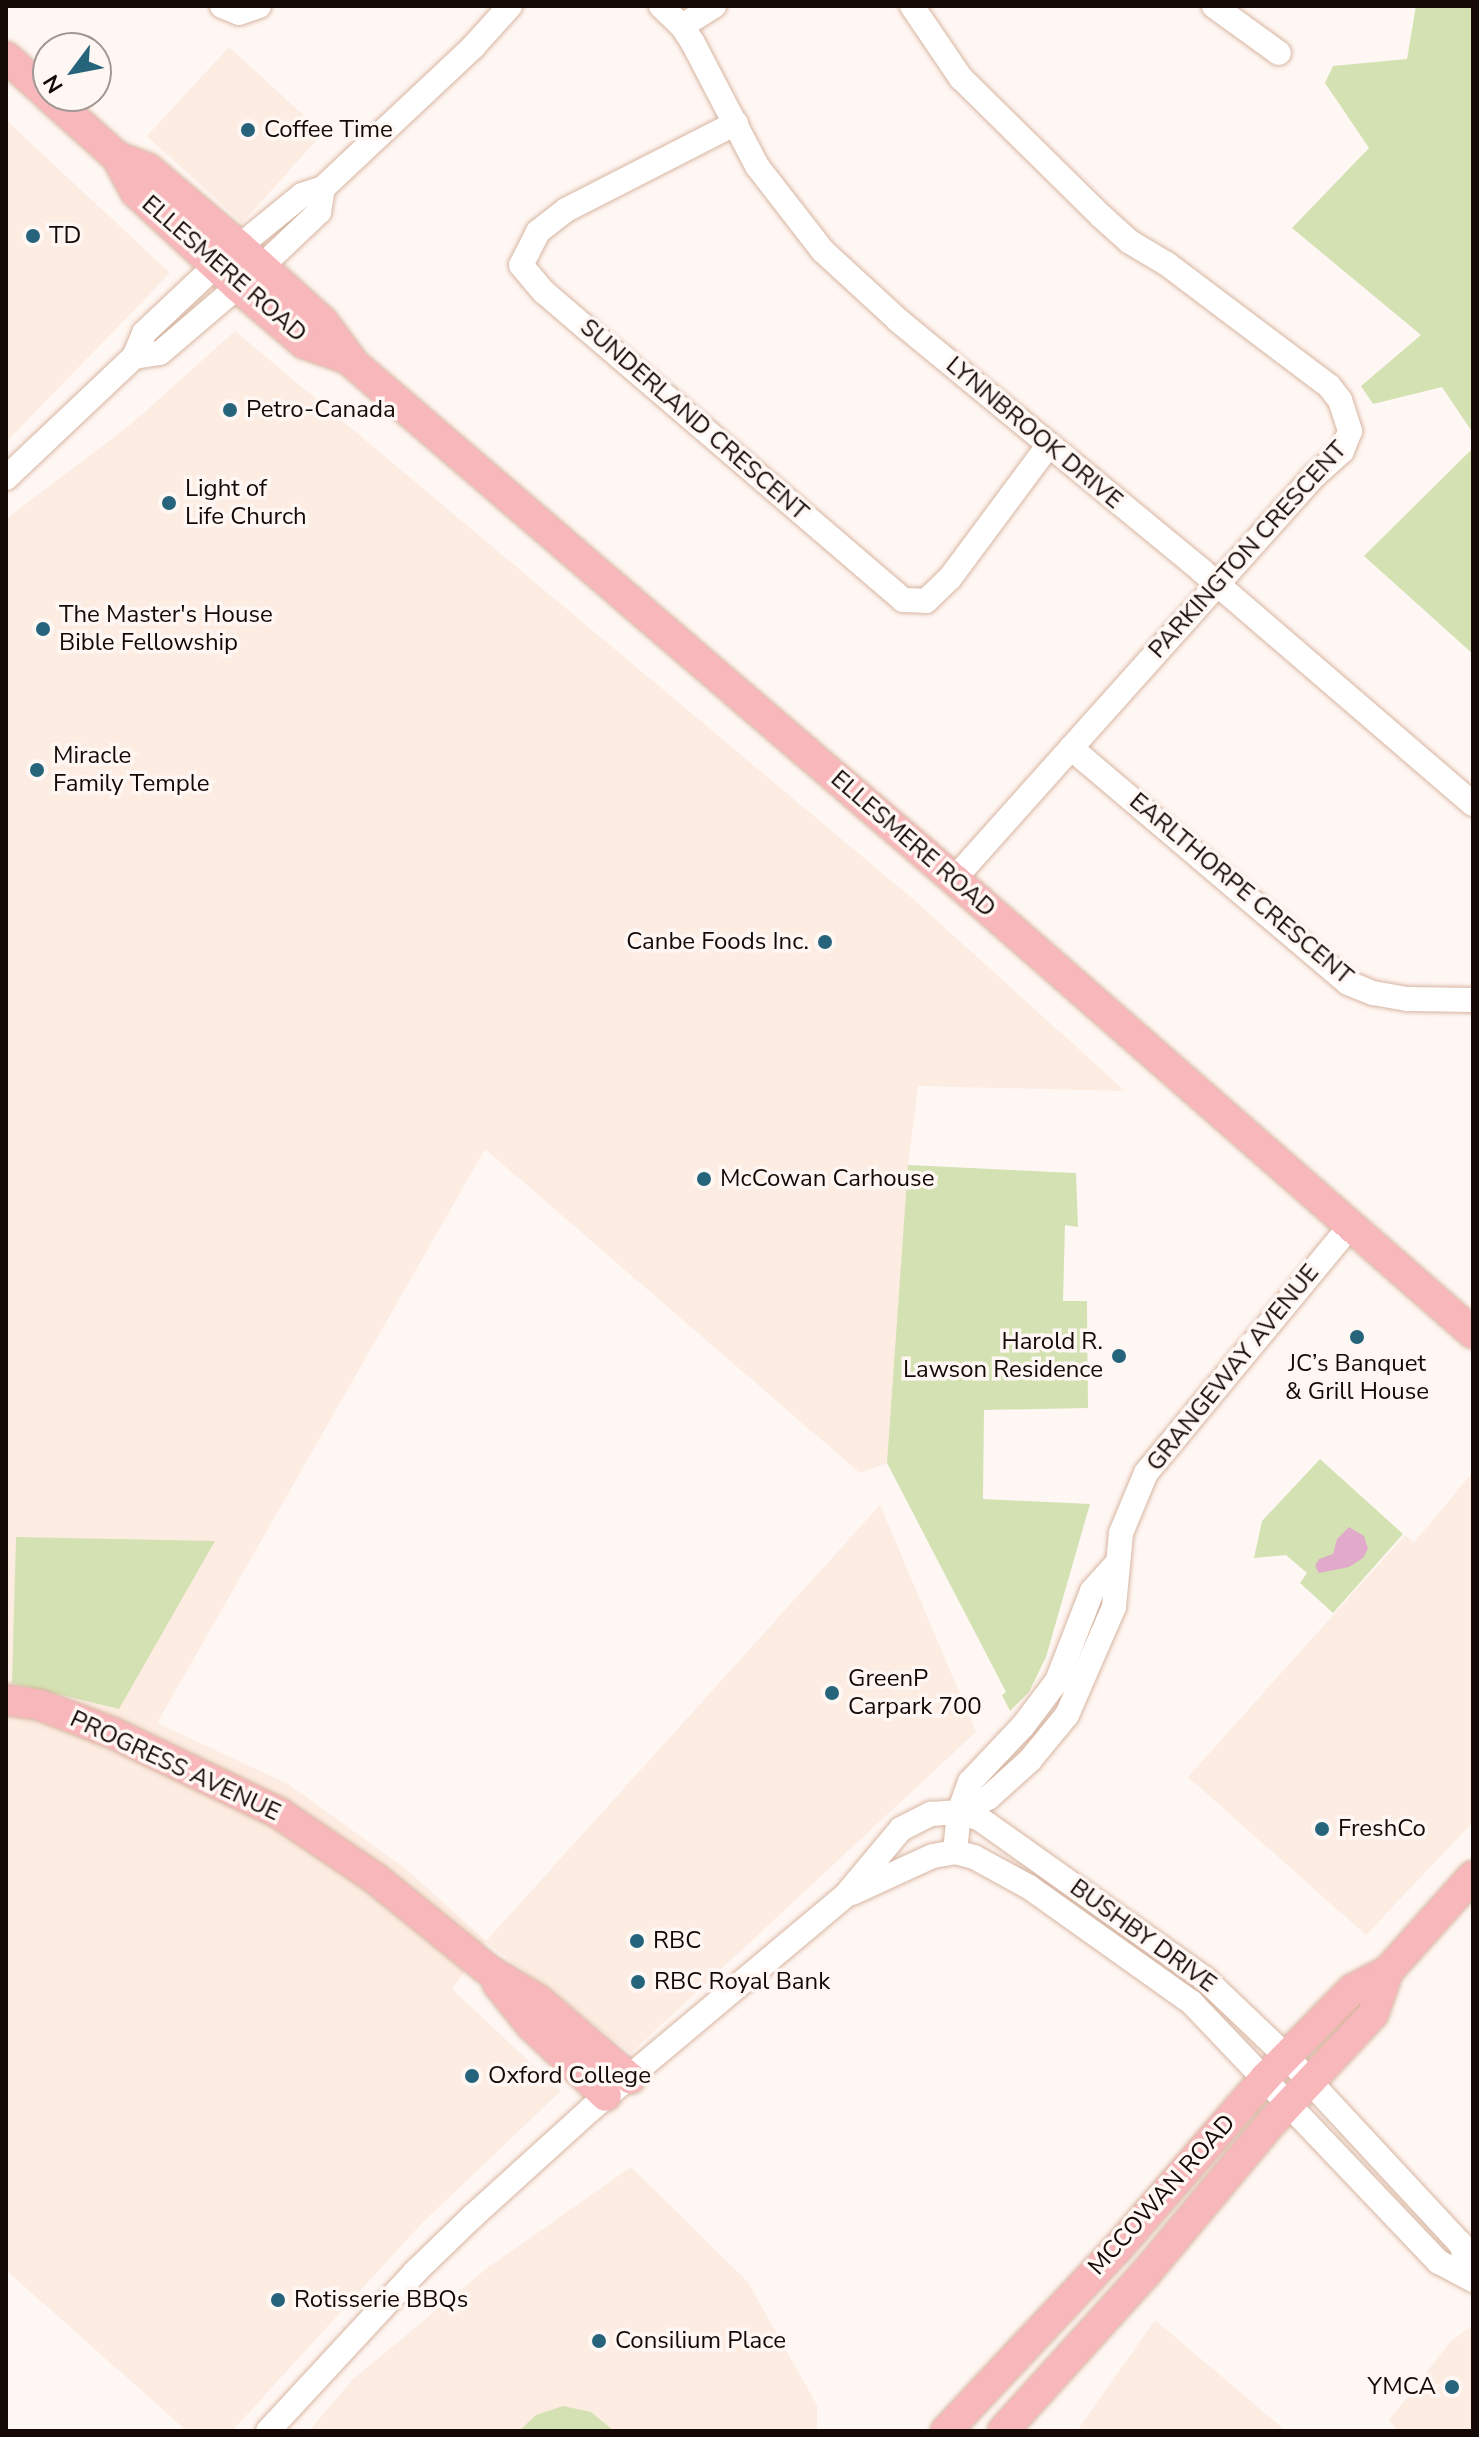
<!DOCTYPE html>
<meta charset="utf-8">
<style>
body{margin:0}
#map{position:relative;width:1479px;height:2437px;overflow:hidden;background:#fff7f3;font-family:"Nunito Sans",sans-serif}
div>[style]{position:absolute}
.built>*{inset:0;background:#fdece2}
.green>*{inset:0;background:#d4e2b3}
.water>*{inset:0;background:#e1aacb}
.roads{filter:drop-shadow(0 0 2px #d7b5a1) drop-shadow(0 0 2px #d7b5a1)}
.minor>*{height:24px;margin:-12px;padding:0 12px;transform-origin:12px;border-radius:12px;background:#fff}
.major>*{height:30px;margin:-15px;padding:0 15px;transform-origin:15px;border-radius:15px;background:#f8b8bb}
.dots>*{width:22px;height:22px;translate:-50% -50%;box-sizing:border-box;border:4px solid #fff7f3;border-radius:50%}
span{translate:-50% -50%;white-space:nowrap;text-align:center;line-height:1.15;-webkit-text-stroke:7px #fff7f3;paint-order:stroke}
.poi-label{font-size:24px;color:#140904}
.left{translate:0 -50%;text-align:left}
.right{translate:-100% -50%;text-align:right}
.street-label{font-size:24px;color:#140904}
.frame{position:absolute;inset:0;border:8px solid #140904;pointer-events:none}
.north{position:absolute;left:32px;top:32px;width:80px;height:80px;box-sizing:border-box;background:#fff7f3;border:2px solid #a19893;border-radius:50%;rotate:238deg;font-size:22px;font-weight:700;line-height:32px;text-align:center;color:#140904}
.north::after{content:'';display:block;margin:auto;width:28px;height:36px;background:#26647b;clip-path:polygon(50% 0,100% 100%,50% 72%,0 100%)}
</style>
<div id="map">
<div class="built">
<i style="clip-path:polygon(229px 47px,323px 133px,242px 223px,147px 136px)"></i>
<i style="clip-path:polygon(6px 120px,170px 273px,6px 442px)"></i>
<i style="clip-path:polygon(235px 331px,913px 899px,1125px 1091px,918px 1086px,908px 1165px,889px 1458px,887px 1463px,860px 1473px,485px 1149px,157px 1723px,288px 1784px,406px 1869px,486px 1941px,880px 1505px,976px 1732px,631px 2053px,486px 1942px,452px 1989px,561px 2091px,422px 2223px,232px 2431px,187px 2431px,6px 2270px,6px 519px,130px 425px)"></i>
<i style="clip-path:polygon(1473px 1472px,1473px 1822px,1366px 1935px,1188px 1777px,1405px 1535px,1414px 1543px)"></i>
<i style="clip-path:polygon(631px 2167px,747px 2281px,817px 2405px,817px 2431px,309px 2431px,352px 2380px,486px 2269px)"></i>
<i style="clip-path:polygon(1155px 2320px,1286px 2431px,1077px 2431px)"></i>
<i style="clip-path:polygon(1473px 2325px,1473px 2431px,1398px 2431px,1389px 2420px,1451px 2341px)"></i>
</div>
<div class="green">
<i style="clip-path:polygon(1416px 6px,1473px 6px,1473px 433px,1442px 387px,1373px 404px,1361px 386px,1421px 335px,1292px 228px,1369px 148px,1325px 83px,1333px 66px,1407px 59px)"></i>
<i style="clip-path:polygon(1473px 448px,1473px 654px,1364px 556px)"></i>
<i style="clip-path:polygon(908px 1165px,1076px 1173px,1078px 1227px,1065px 1225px,1063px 1301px,1087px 1301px,1088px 1408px,984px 1410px,983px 1499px,1090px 1504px,1046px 1657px,1029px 1692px,1010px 1711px,1002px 1695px,1006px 1692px,887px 1463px)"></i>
<i style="clip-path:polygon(1320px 1459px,1403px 1534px,1333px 1613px,1300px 1583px,1307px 1573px,1286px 1555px,1254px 1558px,1262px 1521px)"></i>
<i style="clip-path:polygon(16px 1537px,215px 1541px,119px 1709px,12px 1683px)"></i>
<i style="clip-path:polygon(563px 2406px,591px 2412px,614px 2431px,519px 2431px,536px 2415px)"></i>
</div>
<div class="water">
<i style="clip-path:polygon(1349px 1527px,1364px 1536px,1368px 1549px,1363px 1558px,1349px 1567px,1319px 1573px,1315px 1566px,1319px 1559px,1333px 1554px,1337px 1539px)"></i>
</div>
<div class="roads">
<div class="minor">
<i style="left:222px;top:6px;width:18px;rotate:22deg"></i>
<i style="left:239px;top:13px;width:21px;rotate:-19deg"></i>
<i style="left:661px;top:6px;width:29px;rotate:44deg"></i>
<i style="left:682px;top:26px;width:20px;rotate:57deg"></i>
<i style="left:693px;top:43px;width:139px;rotate:62.5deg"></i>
<i style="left:757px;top:166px;width:108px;rotate:52.2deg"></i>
<i style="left:823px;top:251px;width:103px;rotate:42.6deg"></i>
<i style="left:899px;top:321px;width:393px;rotate:39.5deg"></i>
<i style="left:1202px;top:571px;width:357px;rotate:40.7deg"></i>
<i style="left:912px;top:6px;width:87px;rotate:55.8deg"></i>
<i style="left:961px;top:78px;width:197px;rotate:44.6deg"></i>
<i style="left:1101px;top:216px;width:39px;rotate:42deg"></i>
<i style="left:1130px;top:242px;width:43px;rotate:30.7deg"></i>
<i style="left:1167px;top:264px;width:203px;rotate:37deg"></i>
<i style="left:1329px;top:386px;width:18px;rotate:52deg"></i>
<i style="left:1340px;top:400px;width:33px;rotate:72deg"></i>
<i style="left:1350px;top:431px;width:22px;rotate:112deg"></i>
<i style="left:1342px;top:451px;width:36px;rotate:138deg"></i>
<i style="left:1315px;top:475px;width:542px;rotate:131.78deg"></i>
<i style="left:1214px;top:6px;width:80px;rotate:35.9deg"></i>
<i style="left:682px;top:26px;width:38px;rotate:-32deg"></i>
<i style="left:736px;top:123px;width:191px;rotate:152.9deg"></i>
<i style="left:566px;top:210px;width:36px;rotate:142deg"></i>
<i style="left:538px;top:232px;width:37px;rotate:117deg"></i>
<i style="left:521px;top:265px;width:35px;rotate:50deg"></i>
<i style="left:544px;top:292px;width:473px;rotate:40.6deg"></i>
<i style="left:903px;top:600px;width:23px;rotate:2deg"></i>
<i style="left:926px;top:601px;width:33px;rotate:-44deg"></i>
<i style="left:950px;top:578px;width:164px;rotate:-53.4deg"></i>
<i style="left:134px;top:357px;width:26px;rotate:-9deg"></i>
<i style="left:160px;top:353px;width:134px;rotate:-40.5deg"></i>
<i style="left:262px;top:266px;width:79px;rotate:-43.5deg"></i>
<i style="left:319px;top:212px;width:24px;rotate:-81deg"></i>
<i style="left:6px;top:478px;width:176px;rotate:-43.4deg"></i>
<i style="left:134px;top:357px;width:26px;rotate:-67deg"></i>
<i style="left:144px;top:333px;width:98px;rotate:-43.3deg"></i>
<i style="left:215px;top:266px;width:112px;rotate:-39.2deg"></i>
<i style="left:302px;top:195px;width:22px;rotate:-18deg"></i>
<i style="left:323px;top:188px;width:206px;rotate:-43.2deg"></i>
<i style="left:473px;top:47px;width:55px;rotate:-47.9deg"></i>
<i style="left:1071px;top:748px;width:363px;rotate:40.3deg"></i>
<i style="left:1348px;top:983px;width:27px;rotate:22deg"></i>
<i style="left:1373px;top:993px;width:36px;rotate:10deg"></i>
<i style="left:1408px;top:999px;width:65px;rotate:0.9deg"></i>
<i style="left:959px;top:1812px;width:22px;rotate:18deg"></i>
<i style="left:980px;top:1819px;width:275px;rotate:35.4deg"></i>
<i style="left:1204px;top:1978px;width:113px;rotate:43.6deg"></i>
<i style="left:1286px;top:2056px;width:255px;rotate:47.1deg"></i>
<i style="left:1460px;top:2243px;width:33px;rotate:67deg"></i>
<i style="left:955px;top:1852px;width:40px;rotate:-84.3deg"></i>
<i style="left:959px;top:1812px;width:32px;rotate:-70deg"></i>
<i style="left:970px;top:1782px;width:77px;rotate:-46.6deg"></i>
<i style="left:1023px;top:1726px;width:56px;rotate:-52.9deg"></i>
<i style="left:1057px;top:1681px;width:97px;rotate:-68.7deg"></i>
<i style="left:1092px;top:1591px;width:36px;rotate:-48deg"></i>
<i style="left:852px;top:1893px;width:89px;rotate:-24.6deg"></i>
<i style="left:933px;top:1856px;width:22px;rotate:-10deg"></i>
<i style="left:955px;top:1852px;width:20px;rotate:15deg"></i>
<i style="left:974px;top:1857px;width:63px;rotate:28.6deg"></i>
<i style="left:1029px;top:1887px;width:199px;rotate:35.4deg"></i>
<i style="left:1191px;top:2002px;width:359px;rotate:46.4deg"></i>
<i style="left:1439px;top:2262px;width:38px;rotate:28deg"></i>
<i style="left:268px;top:2431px;width:217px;rotate:-47.2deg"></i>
<i style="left:415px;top:2272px;width:81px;rotate:-44deg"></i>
<i style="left:473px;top:2216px;width:159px;rotate:-42.2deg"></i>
<i style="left:591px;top:2109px;width:333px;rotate:-40deg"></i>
<i style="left:846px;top:1895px;width:86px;rotate:-50.2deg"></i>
<i style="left:901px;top:1829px;width:34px;rotate:-27deg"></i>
<i style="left:931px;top:1814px;width:28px;rotate:-4deg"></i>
<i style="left:959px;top:1812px;width:32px;rotate:-26deg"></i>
<i style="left:988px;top:1798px;width:57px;rotate:-42.1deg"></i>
<i style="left:1030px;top:1760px;width:58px;rotate:-50.6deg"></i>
<i style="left:1067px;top:1715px;width:118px;rotate:-66.5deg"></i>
<i style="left:1114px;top:1607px;width:74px;rotate:-84.6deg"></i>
<i style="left:1121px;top:1533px;width:65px;rotate:-67.4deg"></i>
<i style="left:1146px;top:1473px;width:322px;rotate:-50.4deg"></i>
</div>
<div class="major">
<i style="left:6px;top:57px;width:57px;rotate:42.1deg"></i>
<i style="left:49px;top:96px;width:91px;rotate:41.9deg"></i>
<i style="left:117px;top:157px;width:40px;rotate:62deg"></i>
<i style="left:136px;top:192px;width:138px;rotate:42.9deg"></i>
<i style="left:237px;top:286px;width:88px;rotate:40.4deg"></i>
<i style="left:304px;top:343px;width:48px;rotate:19.6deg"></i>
<i style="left:117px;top:157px;width:33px;rotate:21deg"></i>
<i style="left:148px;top:169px;width:119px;rotate:40.2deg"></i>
<i style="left:239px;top:246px;width:113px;rotate:42.1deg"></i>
<i style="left:323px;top:322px;width:52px;rotate:53.6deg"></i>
<i style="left:354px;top:364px;width:791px;rotate:40.64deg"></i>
<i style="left:954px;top:879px;width:690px;rotate:41.18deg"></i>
<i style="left:6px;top:1700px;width:34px;rotate:8deg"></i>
<i style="left:40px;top:1705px;width:80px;rotate:21.1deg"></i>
<i style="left:115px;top:1734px;width:182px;rotate:25.7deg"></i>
<i style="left:279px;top:1813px;width:117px;rotate:34.2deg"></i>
<i style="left:376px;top:1879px;width:143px;rotate:39deg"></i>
<i style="left:487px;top:1969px;width:60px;rotate:31.3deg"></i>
<i style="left:538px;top:2000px;width:121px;rotate:40.3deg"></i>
<i style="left:498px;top:1984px;width:53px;rotate:51.2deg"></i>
<i style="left:531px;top:2025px;width:103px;rotate:43.4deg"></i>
<i style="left:946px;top:2431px;width:250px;rotate:-46.8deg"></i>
<i style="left:1117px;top:2249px;width:226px;rotate:-49.1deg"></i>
<i style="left:1265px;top:2078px;width:125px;rotate:-45.3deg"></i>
<i style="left:1353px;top:1989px;width:39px;rotate:-27deg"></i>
<i style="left:1388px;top:1971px;width:127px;rotate:-48.2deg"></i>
<i style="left:1003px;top:2431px;width:212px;rotate:-47.9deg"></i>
<i style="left:1145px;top:2274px;width:197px;rotate:-50.2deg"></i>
<i style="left:1271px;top:2123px;width:149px;rotate:-46.9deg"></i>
<i style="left:1373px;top:2014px;width:46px;rotate:-70.8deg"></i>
</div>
</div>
<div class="dots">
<i style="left:248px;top:130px;background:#26647b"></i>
<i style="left:33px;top:236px;background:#26647b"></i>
<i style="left:230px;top:410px;background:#26647b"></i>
<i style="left:169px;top:503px;background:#26647b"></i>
<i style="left:43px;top:629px;background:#26647b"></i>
<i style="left:37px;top:770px;background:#26647b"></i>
<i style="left:825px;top:942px;background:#26647b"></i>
<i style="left:704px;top:1179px;background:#26647b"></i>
<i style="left:1357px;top:1337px;background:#26647b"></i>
<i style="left:1119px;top:1356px;background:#26647b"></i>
<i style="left:832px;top:1693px;background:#26647b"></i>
<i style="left:1322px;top:1829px;background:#26647b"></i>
<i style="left:637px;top:1941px;background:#26647b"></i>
<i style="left:638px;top:1982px;background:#26647b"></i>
<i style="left:472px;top:2076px;background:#26647b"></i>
<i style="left:278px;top:2300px;background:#26647b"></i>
<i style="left:599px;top:2341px;background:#26647b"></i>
<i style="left:1452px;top:2387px;background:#26647b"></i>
</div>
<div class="poi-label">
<span class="left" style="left:264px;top:130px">Coffee Time</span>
<span class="left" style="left:49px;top:236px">TD</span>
<span class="left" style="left:246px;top:410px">Petro-Canada</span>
<span class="left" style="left:185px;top:503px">Light of<br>Life Church</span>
<span class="left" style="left:59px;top:629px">The Master's House<br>Bible Fellowship</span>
<span class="left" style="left:53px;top:770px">Miracle<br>Family Temple</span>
<span class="right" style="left:809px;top:942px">Canbe Foods Inc.</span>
<span class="left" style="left:720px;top:1179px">McCowan Carhouse</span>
<span class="right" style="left:1103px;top:1356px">Harold R.<br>Lawson Residence</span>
<span style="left:1357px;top:1378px">JC’s Banquet<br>&amp; Grill House</span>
<span class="left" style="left:848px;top:1693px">GreenP<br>Carpark 700</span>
<span class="left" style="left:1338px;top:1829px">FreshCo</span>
<span class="left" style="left:653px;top:1941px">RBC</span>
<span class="left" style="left:654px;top:1982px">RBC Royal Bank</span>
<span class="left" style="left:488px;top:2076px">Oxford College</span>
<span class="left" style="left:294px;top:2300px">Rotisserie BBQs</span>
<span class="left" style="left:615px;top:2341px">Consilium Place</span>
<span class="right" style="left:1436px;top:2387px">YMCA</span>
</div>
<div class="street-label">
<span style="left:224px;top:269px;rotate:41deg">ELLESMERE ROAD</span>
<span style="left:694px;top:420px;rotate:41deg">SUNDERLAND CRESCENT</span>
<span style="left:1034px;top:433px;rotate:40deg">LYNNBROOK DRIVE</span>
<span style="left:1248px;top:550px;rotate:-48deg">PARKINGTON CRESCENT</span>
<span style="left:913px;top:844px;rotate:41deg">ELLESMERE ROAD</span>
<span style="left:1241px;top:889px;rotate:40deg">EARLTHORPE CRESCENT</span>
<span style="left:1233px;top:1368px;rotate:-51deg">GRANGEWAY AVENUE</span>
<span style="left:175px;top:1766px;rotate:25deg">PROGRESS AVENUE</span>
<span style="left:1143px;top:1936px;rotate:36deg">BUSHBY DRIVE</span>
<span style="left:1162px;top:2195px;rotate:-48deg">MCCOWAN ROAD</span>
</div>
<div class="frame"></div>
<div class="north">N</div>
</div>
